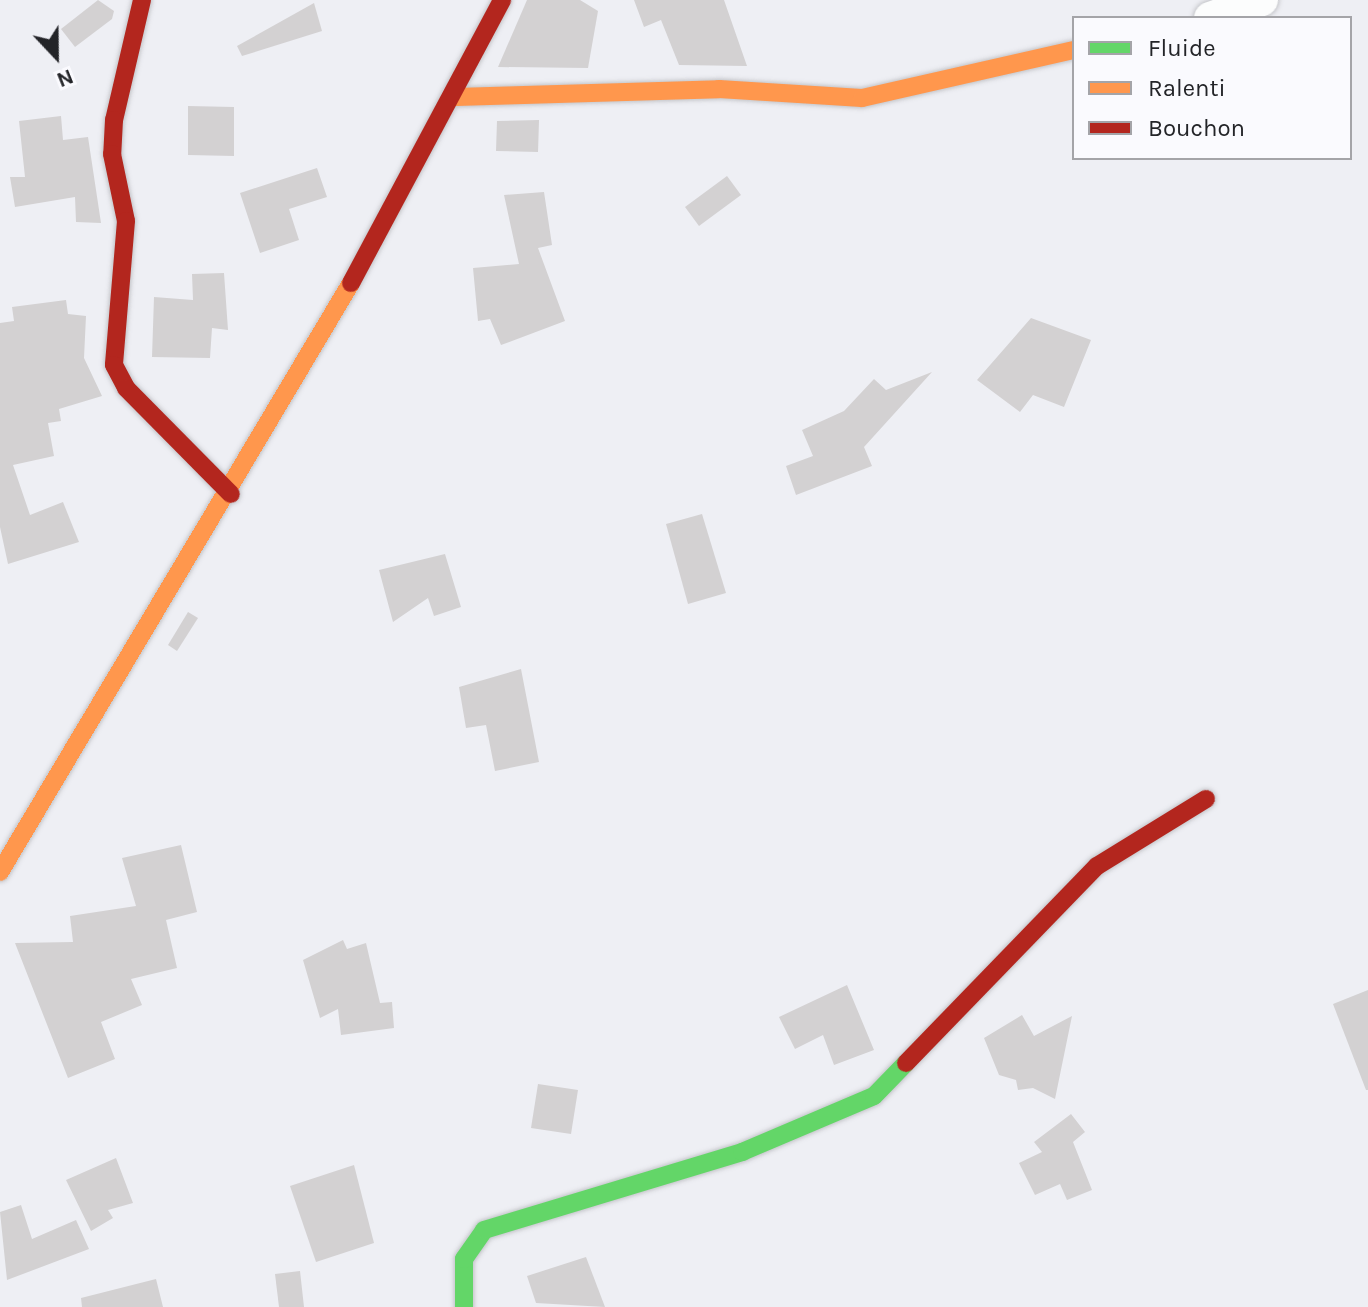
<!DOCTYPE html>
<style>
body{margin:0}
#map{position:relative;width:1368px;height:1307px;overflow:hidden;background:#eeeff4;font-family:Karla,sans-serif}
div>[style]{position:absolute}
.building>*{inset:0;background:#d3d1d2}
.roads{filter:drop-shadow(0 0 2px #c4c5c9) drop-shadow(0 0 2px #c4c5c9)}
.street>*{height:32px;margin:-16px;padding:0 16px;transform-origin:16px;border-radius:16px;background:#fcfdfd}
.fast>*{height:18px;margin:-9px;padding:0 9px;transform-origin:9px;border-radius:9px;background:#63d668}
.slow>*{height:18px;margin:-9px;padding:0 9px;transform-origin:9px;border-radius:9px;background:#ff974d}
.jam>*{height:18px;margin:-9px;padding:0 9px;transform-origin:9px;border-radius:9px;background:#b3261e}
span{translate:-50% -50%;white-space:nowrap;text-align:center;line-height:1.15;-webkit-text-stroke:7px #fafafe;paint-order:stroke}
.legend{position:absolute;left:1072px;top:16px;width:280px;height:144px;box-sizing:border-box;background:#fafafe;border:2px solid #a4a4a8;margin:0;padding:10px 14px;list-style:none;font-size:24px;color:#232428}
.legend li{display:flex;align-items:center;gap:16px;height:40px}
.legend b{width:40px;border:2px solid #a4a4a8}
.north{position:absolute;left:16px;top:16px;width:80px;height:80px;-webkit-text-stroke:6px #fafafe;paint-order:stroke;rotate:158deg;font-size:22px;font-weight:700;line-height:32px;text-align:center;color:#232428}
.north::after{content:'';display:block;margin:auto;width:28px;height:36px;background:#232428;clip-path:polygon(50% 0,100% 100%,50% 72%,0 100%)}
</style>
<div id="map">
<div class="building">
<i style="clip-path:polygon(98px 0,114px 11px,112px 19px,75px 47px,61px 29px)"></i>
<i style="clip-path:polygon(527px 0,580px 0,598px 11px,588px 68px,498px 67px)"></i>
<i style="clip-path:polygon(634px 0,724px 0,747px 66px,679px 65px,661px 20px,644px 27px)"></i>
<i style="clip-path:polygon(314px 3px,322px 31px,242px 56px,237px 46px)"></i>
<i style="clip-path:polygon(188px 106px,234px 107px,234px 156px,188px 155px)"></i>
<i style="clip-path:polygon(61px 116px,63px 140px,88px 137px,101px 223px,76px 222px,75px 197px,15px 207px,10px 177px,25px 177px,19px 121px)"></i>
<i style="clip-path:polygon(539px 120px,538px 152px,496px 151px,497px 121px)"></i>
<i style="clip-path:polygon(317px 168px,327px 197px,289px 209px,299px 240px,260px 253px,240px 193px)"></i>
<i style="clip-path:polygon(727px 176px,741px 195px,699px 226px,685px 207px)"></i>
<i style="clip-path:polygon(544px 192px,552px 245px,538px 248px,565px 321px,501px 345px,490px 319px,478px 321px,473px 268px,519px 264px,504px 195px)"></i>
<i style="clip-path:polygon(224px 273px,228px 330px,212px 328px,210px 358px,152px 357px,154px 297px,193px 300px,192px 274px)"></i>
<i style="clip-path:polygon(66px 300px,68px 314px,86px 316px,84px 358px,102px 396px,59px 409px,61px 421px,48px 423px,54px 456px,13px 465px,30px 515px,63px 502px,79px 542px,8px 564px,0 527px,0 323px,14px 321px,12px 307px)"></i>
<i style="clip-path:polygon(1031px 318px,1091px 340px,1064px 407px,1033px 395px,1020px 412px,977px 380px)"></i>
<i style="clip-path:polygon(932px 372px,864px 447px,872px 466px,796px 495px,786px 466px,813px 456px,802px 430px,844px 411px,874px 379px,886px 390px)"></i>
<i style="clip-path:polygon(702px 514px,726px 593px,688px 604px,666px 524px)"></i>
<i style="clip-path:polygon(445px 554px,461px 607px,434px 616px,428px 598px,393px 622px,379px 570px)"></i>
<i style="clip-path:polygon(188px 612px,198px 618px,177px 651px,168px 645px)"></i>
<i style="clip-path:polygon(521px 669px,539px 762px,495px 771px,486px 725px,466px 728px,459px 687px)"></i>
<i style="clip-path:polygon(181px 845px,197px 912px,166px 920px,177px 968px,131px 979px,142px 1005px,101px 1022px,115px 1059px,68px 1078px,15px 943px,73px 942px,70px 916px,136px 906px,122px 858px)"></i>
<i style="clip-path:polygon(343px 940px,347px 949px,366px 943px,380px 1003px,392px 1002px,394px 1028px,341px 1035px,338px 1009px,320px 1018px,303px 960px)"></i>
<i style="clip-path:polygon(847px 985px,874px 1050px,834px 1065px,823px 1035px,795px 1049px,779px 1017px)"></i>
<i style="clip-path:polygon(1368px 990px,1368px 1090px,1366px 1090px,1333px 1004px)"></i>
<i style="clip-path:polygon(1022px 1015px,1034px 1036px,1072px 1016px,1055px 1099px,1033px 1088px,1018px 1090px,1016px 1080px,999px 1075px,984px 1038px)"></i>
<i style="clip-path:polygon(538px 1084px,578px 1090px,571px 1134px,531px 1128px)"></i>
<i style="clip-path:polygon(1071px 1114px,1085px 1132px,1073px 1142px,1092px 1190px,1067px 1200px,1060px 1184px,1035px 1195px,1019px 1163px,1042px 1152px,1034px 1142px)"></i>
<i style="clip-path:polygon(116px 1158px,133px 1203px,108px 1210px,113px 1218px,91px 1231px,66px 1180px)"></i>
<i style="clip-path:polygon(354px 1165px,374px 1243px,316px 1262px,290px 1186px)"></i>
<i style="clip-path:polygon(21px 1205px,32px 1239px,76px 1220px,89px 1249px,7px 1280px,0 1212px)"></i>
<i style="clip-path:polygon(586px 1257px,605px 1307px,536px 1303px,527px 1276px)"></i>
<i style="clip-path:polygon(300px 1271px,304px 1307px,279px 1307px,275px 1274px)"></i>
<i style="clip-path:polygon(156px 1279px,163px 1307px,82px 1307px,81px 1298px)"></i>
</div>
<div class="roads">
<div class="street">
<i style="left:1210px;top:18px;width:55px;rotate:-19.1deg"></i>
</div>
<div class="fast">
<i style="left:464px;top:1307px;width:48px;rotate:-90deg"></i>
<i style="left:464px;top:1259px;width:35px;rotate:-55deg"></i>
<i style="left:484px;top:1230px;width:270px;rotate:-16.8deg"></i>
<i style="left:742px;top:1152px;width:143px;rotate:-23deg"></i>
<i style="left:874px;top:1096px;width:46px;rotate:-45.9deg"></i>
</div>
<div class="slow">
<i style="left:456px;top:97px;width:263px;rotate:-1.7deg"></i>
<i style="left:719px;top:89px;width:143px;rotate:3.6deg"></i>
<i style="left:862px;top:98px;width:217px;rotate:-12.8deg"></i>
<i style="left:0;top:872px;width:686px;rotate:-59.21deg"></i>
</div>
<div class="jam">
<i style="left:142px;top:0;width:123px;rotate:103.1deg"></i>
<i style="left:114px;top:120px;width:34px;rotate:93deg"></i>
<i style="left:112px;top:154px;width:68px;rotate:78.2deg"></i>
<i style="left:126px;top:221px;width:144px;rotate:94.8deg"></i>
<i style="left:114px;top:365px;width:26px;rotate:62deg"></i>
<i style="left:126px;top:388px;width:149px;rotate:45.3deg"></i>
<i style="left:351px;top:283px;width:321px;rotate:-61.9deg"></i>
<i style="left:906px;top:1063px;width:274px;rotate:-45.9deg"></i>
<i style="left:1097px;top:866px;width:128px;rotate:-31.6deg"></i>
</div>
</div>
<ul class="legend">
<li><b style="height:10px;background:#63d668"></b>Fluide</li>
<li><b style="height:10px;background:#ff974d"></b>Ralenti</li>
<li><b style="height:10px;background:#b3261e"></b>Bouchon</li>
</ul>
<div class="north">N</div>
</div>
